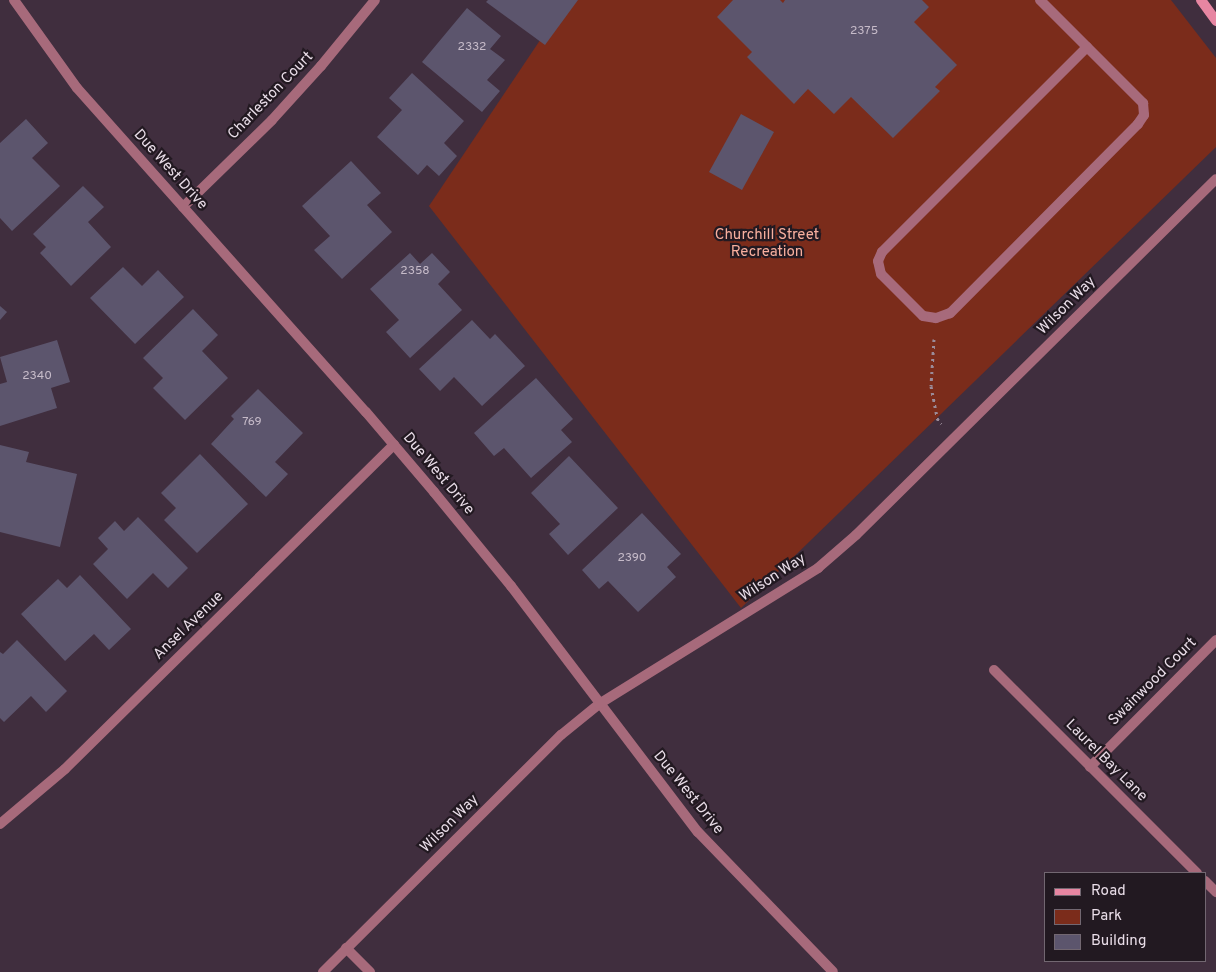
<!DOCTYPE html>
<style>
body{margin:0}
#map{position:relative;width:1216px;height:972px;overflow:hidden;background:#402e3e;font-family:Overpass,sans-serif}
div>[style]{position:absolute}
.green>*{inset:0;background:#7b2c1b}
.building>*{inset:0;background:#5c556d}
.path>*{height:3px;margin-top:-1.5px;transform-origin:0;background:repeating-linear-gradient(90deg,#9b8c99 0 2.5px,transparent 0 6.5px)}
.lane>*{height:10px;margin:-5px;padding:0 5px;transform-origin:5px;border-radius:5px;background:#a76a7b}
.street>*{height:10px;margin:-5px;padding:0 5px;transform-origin:5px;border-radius:5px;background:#a76a7b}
.secondary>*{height:10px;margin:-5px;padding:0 5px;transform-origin:5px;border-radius:5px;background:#e786a2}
span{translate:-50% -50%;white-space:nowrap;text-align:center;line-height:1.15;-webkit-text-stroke:4.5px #221921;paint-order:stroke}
.number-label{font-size:12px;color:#c6bbc9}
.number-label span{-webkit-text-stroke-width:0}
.street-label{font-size:15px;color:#e9dde8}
.park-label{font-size:15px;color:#f8af9e}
.legend{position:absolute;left:1044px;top:872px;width:162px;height:90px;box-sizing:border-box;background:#221921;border:1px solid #726771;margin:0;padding:6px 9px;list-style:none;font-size:15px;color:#e9dde8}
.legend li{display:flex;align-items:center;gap:10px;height:25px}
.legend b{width:25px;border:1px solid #726771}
</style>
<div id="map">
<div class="green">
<i style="clip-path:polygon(567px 0,1171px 0,1216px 58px,1216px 147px,741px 608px,429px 206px)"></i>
</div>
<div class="building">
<i style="clip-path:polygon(488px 0,578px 0,545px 45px,486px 2px)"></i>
<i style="clip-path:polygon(733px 0,780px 0,783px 3px,785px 0,922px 0,929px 7px,914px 22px,957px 65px,935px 87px,940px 91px,893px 138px,851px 97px,834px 114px,808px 89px,794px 104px,747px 57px,752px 52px,717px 17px)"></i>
<i style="clip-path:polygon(467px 8px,501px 36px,490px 49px,505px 60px,487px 80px,500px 91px,482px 112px,422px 62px)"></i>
<i style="clip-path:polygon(412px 73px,464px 121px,444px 143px,457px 156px,439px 176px,427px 165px,418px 175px,377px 137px,402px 110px,389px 98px)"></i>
<i style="clip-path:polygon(741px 114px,774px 132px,742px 190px,709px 172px)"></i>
<i style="clip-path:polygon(26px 119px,48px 143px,32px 158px,60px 186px,12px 231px,0 218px,0 143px)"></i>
<i style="clip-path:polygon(351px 161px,381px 193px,367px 205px,392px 232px,342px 279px,314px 250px,330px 236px,302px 206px)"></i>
<i style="clip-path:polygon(83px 186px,104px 207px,88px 222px,111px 247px,71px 286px,40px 253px,46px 247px,33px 234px)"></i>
<i style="clip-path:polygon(410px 253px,420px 264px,432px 253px,450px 272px,438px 284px,462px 310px,410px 358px,386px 332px,399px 320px,370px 289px)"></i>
<i style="clip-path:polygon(123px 267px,142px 286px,158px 270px,184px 297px,135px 344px,90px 298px)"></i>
<i style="clip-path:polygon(0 306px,7px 312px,0 320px)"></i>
<i style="clip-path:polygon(193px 309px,218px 335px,202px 351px,228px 378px,185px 420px,153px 388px,163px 378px,143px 358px)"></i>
<i style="clip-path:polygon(472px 320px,490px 339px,495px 334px,525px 366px,482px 406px,454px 377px,440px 391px,419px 369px)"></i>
<i style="clip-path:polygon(57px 340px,70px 382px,51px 388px,57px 408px,0 426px,0 384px,7px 382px,0 357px)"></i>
<i style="clip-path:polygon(536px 378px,573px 419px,561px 430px,572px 442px,531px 478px,504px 448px,494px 456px,474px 433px)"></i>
<i style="clip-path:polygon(258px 389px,303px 433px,275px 462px,288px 474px,266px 497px,211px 444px,234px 419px,231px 416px)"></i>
<i style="clip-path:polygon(0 445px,29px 452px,26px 462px,77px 474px,60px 547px,0 532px)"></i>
<i style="clip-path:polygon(200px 454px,248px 504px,197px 553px,164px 520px,176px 508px,161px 493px)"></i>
<i style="clip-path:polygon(569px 456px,618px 508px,568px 555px,549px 534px,560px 524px,531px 493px)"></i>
<i style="clip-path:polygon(642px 513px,681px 554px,667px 567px,676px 577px,638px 612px,608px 581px,599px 589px,582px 570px)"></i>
<i style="clip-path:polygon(138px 517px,188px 568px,168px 588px,153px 573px,127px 599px,93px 564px,108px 549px,98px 538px,115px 521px,124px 531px)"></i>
<i style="clip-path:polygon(80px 575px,131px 629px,109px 650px,94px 634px,65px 661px,21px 614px,58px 579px,67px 588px)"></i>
<i style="clip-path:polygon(17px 640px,67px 691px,46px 712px,31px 696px,4px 722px,0 718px,0 652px,3px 654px)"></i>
</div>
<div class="path">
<i style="left:934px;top:339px;width:47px;rotate:93.7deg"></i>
<i style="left:931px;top:386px;width:33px;rotate:79deg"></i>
<i style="left:937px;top:418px;width:7px;rotate:56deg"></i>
</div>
<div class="lane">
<i style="left:1040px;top:0;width:146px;rotate:45deg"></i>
<i style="left:1143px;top:103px;width:12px;rotate:85deg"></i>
<i style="left:1144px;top:115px;width:11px;rotate:124deg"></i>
<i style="left:1138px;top:124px;width:267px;rotate:134.8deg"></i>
<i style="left:950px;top:313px;width:15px;rotate:160deg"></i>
<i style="left:936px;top:318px;width:13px;rotate:-171deg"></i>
<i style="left:923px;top:316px;width:59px;rotate:-135deg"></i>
<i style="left:881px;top:274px;width:13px;rotate:-103deg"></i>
<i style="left:878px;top:261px;width:10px;rotate:-66deg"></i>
<i style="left:882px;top:252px;width:290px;rotate:-45deg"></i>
</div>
<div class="street">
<i style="left:14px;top:0;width:108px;rotate:54.4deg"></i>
<i style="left:77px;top:88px;width:434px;rotate:48.3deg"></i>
<i style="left:366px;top:412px;width:105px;rotate:49.6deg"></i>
<i style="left:434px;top:492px;width:122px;rotate:50.7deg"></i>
<i style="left:511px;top:586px;width:309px;rotate:52.8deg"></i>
<i style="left:698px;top:832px;width:194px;rotate:46deg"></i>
<i style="left:183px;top:207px;width:124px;rotate:-44.3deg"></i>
<i style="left:272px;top:120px;width:73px;rotate:-47.8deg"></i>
<i style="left:321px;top:66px;width:85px;rotate:-50.7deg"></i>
<i style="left:994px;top:670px;width:287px;rotate:45deg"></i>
<i style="left:1090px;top:767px;width:179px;rotate:-45.2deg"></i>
<i style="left:0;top:824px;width:85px;rotate:-40.2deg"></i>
<i style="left:65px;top:769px;width:462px;rotate:-44.6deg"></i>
<i style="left:1205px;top:881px;width:16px;rotate:45deg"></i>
<i style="left:346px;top:948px;width:34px;rotate:45deg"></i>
<i style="left:323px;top:972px;width:336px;rotate:-44.9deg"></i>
<i style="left:561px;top:735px;width:49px;rotate:-39.2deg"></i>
<i style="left:599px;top:704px;width:258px;rotate:-31.8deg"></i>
<i style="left:818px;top:568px;width:50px;rotate:-41deg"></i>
<i style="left:856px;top:535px;width:506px;rotate:-44.68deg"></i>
</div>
<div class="secondary">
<i style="left:1201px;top:0;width:26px;rotate:54deg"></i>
</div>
<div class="number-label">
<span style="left:864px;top:32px">2375</span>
<span style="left:472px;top:48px">2332</span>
<span style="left:415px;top:272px">2358</span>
<span style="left:37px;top:377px">2340</span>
<span style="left:252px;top:423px">769</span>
<span style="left:632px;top:559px">2390</span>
</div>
<div class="street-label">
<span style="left:271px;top:96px;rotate:-46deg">Charleston Court</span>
<span style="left:170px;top:170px;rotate:48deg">Due West Drive</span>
<span style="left:1067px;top:306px;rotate:-45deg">Wilson Way</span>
<span style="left:438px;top:474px;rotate:50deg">Due West Drive</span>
<span style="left:773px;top:578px;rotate:-33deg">Wilson Way</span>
<span style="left:189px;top:626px;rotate:-44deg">Ansel Avenue</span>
<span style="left:1153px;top:682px;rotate:-45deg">Swainwood Court</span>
<span style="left:1106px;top:761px;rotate:45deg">Laurel Bay Lane</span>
<span style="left:688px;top:793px;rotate:51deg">Due West Drive</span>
<span style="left:450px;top:824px;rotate:-45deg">Wilson Way</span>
</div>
<div class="park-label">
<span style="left:767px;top:244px">Churchill Street<br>Recreation</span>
</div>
<ul class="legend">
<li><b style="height:6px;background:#e786a2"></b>Road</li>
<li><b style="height:14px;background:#7b2c1b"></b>Park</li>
<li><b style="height:14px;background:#5c556d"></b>Building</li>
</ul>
</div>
